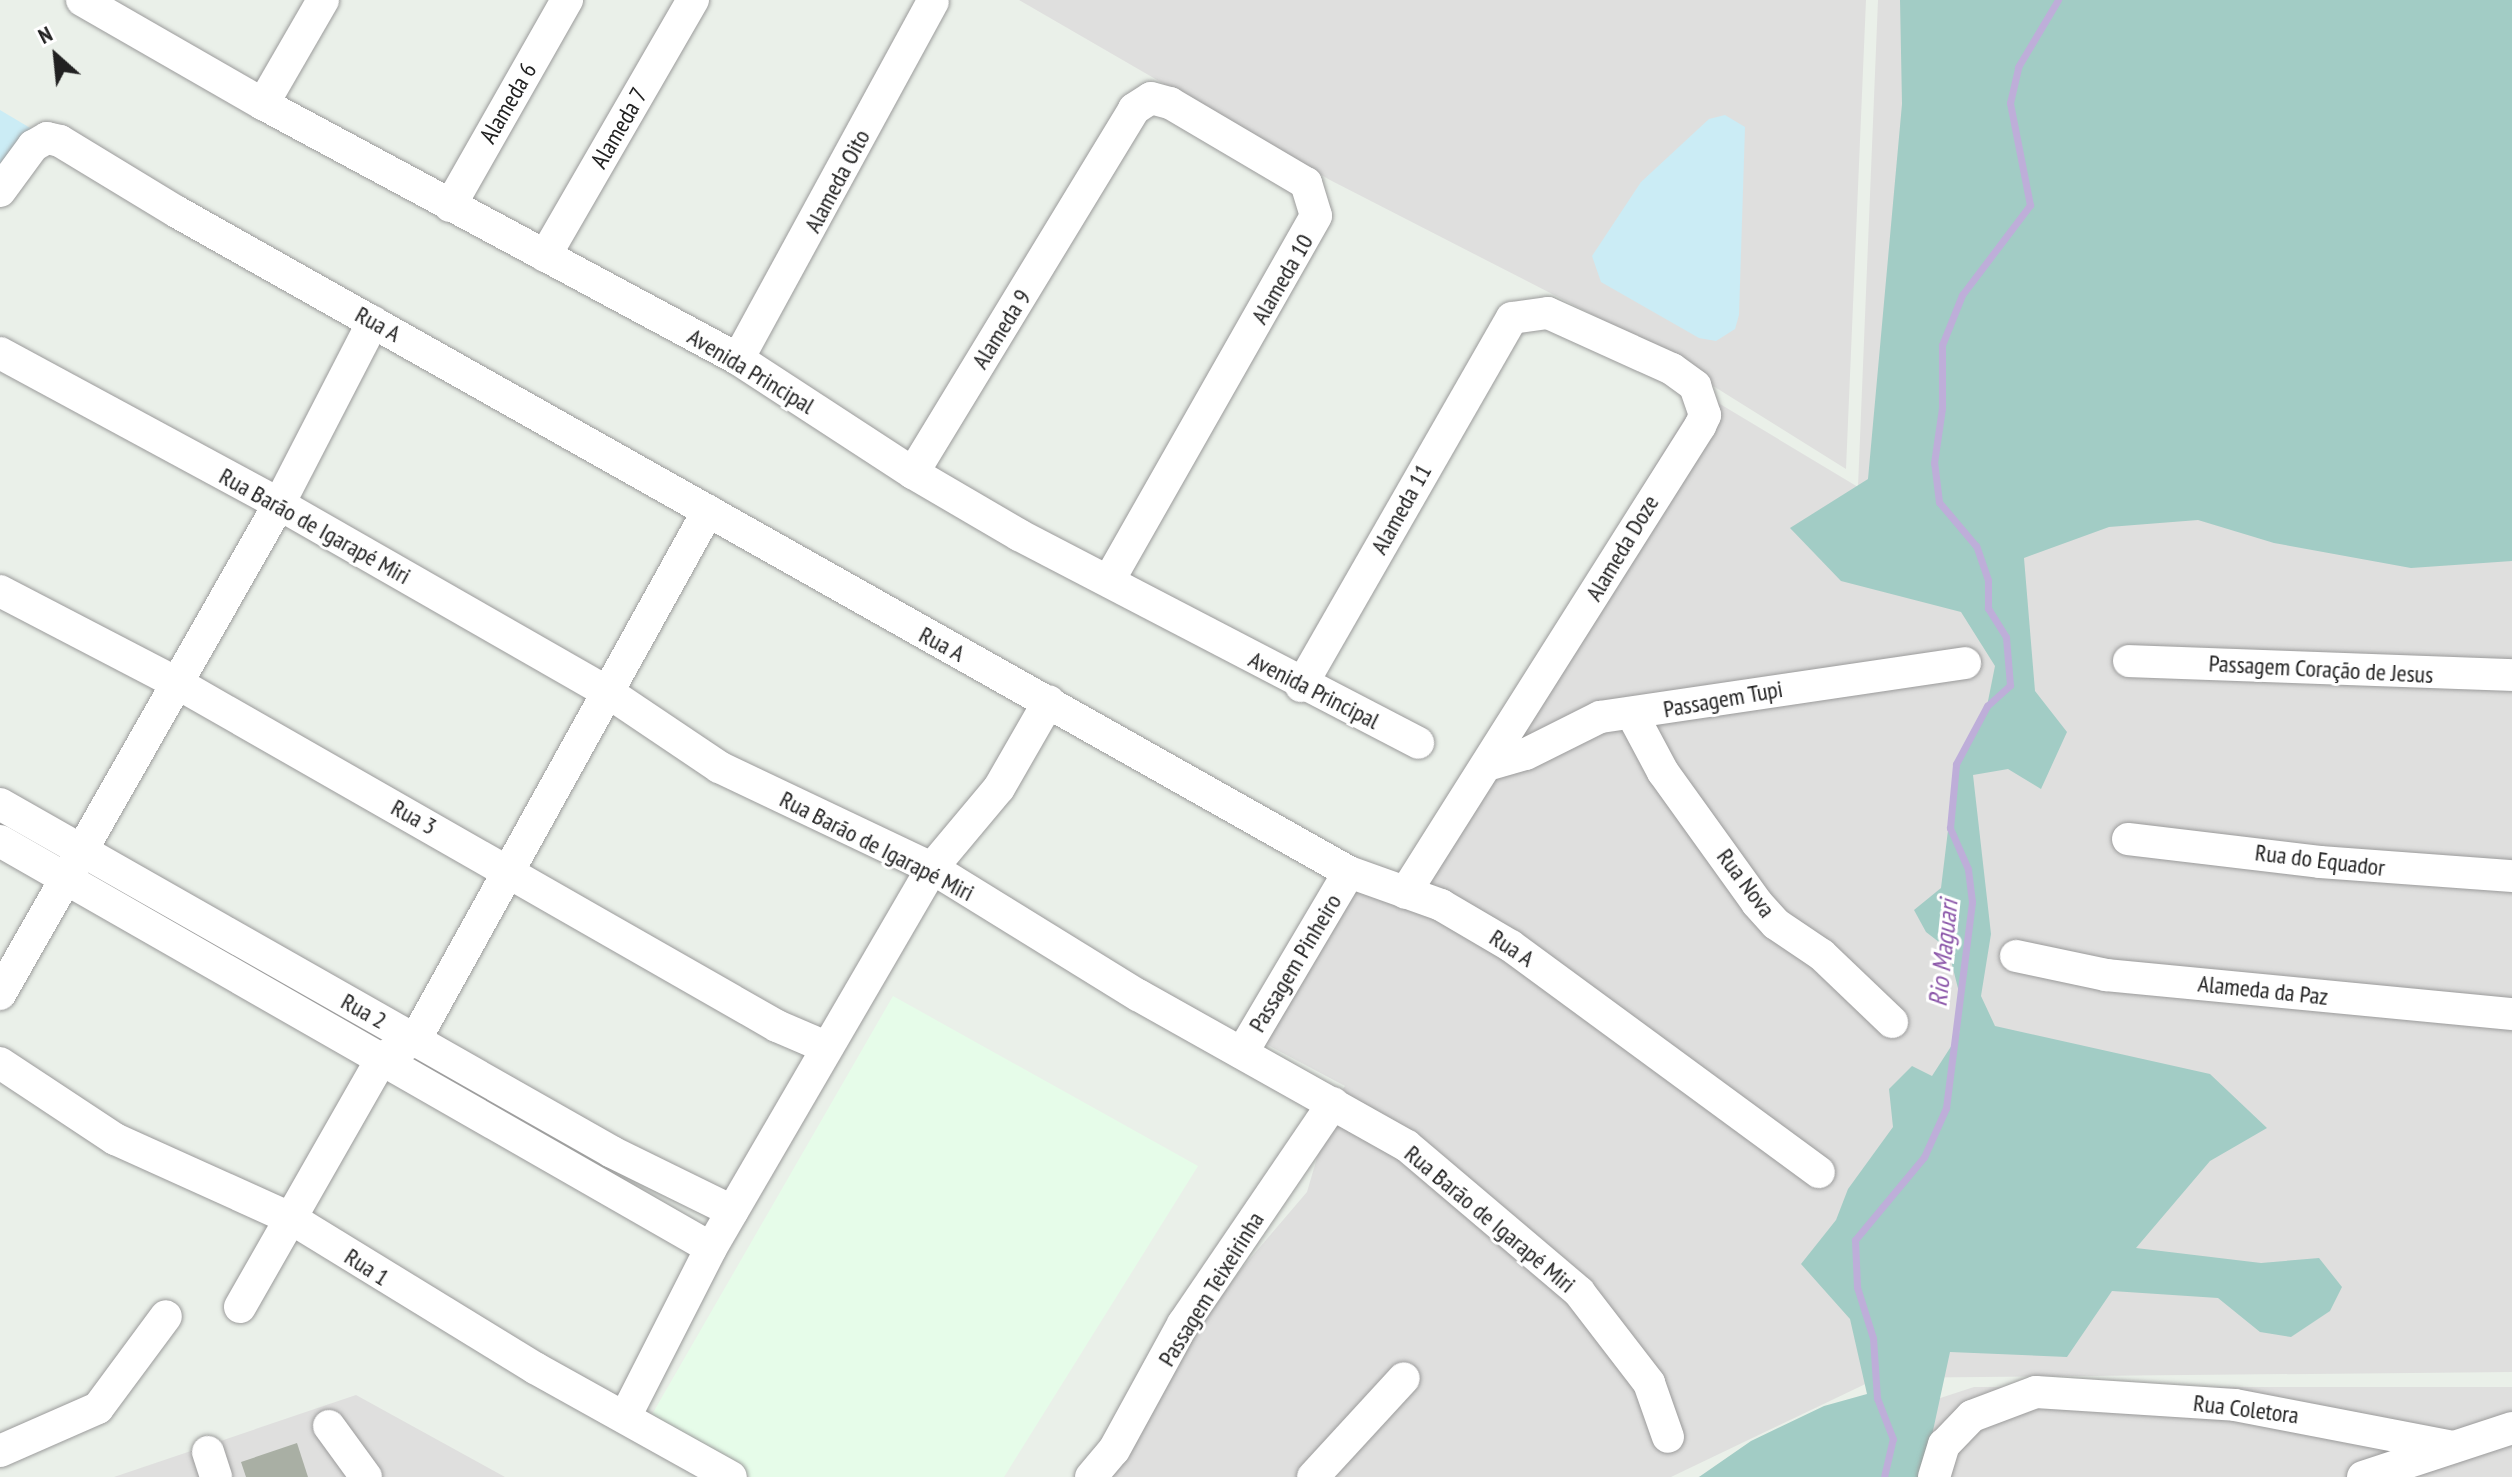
<!DOCTYPE html>
<meta charset="utf-8">
<style>
body{margin:0}
#map{position:relative;width:2512px;height:1477px;overflow:hidden;background:#eaf0e9;font-family:"PT Sans Narrow",sans-serif}
div>[style]{position:absolute}
.residential>*{inset:0;background:#dfdfde}
.education>*{inset:0;background:#e6fce9}
.forest>*{inset:0;background:#a2ccc5}
.park>*{inset:0;background:#cbecf5}
.stream>*{height:7px;margin:-3.5px;padding:0 3.5px;transform-origin:3.5px;border-radius:3.5px;background:#beaed9}
.building>*{inset:0;background:#a9afa4}
.roads{filter:drop-shadow(0 0 2px #9b9b9b) drop-shadow(0 0 2px #9b9b9b)}
.minor>*{height:32px;margin:-16px;padding:0 16px;transform-origin:16px;border-radius:16px;background:#fff}
span{translate:-50% -50%;white-space:nowrap;text-align:center;line-height:1.15;-webkit-text-stroke:6px #fff;paint-order:stroke}
.street-label{font-size:24px;color:#212121}
.water-label{font-size:26px;color:#8b56a9;font-style:italic}
.north{position:absolute;left:16px;top:16px;width:80px;height:80px;-webkit-text-stroke:6px #fff;paint-order:stroke;rotate:333deg;font-size:22px;font-weight:700;line-height:32px;text-align:center;color:#212121}
.north::after{content:'';display:block;margin:auto;width:28px;height:36px;background:#212121;clip-path:polygon(50% 0,100% 100%,50% 72%,0 100%)}
</style>
<div id="map">
<div class="residential">
<i style="clip-path:polygon(1019px 0,1866px 0,1846px 469px,1630px 334px,1330px 180px)"></i>
<i style="clip-path:polygon(1878px 0,2512px 0,2512px 1372px,1878px 1378px,1671px 1477px,1086px 1477px,1243px 1267px,1307px 1192px,1333px 1103px,1345px 1086px,1264px 1043px,1371px 865px,1403px 878px,1700px 392px,1858px 487px)"></i>
<i style="clip-path:polygon(1974px 1387px,2512px 1387px,2512px 1477px,1698px 1477px)"></i>
<i style="clip-path:polygon(356px 1395px,505px 1477px,114px 1477px)"></i>
</div>
<div class="education">
<i style="clip-path:polygon(893px 996px,1198px 1166px,1004px 1477px,750px 1477px,650px 1418px)"></i>
</div>
<div class="forest">
<i style="clip-path:polygon(1900px 0,2512px 0,2512px 561px,2411px 568px,2274px 543px,2198px 520px,2109px 527px,2024px 558px,2035px 691px,2067px 732px,2041px 789px,2008px 769px,1973px 775px,1991px 934px,1981px 996px,1995px 1026px,2210px 1074px,2267px 1128px,2210px 1161px,2136px 1248px,2261px 1263px,2319px 1258px,2342px 1287px,2330px 1311px,2291px 1337px,2260px 1332px,2218px 1298px,2112px 1291px,2067px 1357px,1950px 1352px,1923px 1477px,1699px 1477px,1751px 1441px,1824px 1406px,1867px 1394px,1850px 1319px,1801px 1264px,1836px 1220px,1848px 1189px,1893px 1127px,1889px 1089px,1912px 1066px,1932px 1076px,1959px 1034px,1962px 1004px,1948px 949px,1926px 932px,1914px 910px,1941px 888px,1956px 764px,1987px 706px,1995px 666px,1961px 612px,1841px 581px,1790px 528px,1868px 479px,1902px 104px)"></i>
</div>
<div class="park">
<i style="clip-path:polygon(0 110px,47px 138px,0 191px)"></i>
<i style="clip-path:polygon(1725px 115px,1745px 127px,1739px 315px,1735px 329px,1716px 341px,1699px 338px,1601px 282px,1592px 256px,1641px 182px,1709px 119px)"></i>
</div>
<div class="stream">
<i style="left:1884px;top:1477px;width:39px;rotate:-77deg"></i>
<i style="left:1893px;top:1439px;width:44px;rotate:-111.3deg"></i>
<i style="left:1877px;top:1398px;width:60px;rotate:-93.8deg"></i>
<i style="left:1873px;top:1338px;width:53px;rotate:-107.4deg"></i>
<i style="left:1857px;top:1287px;width:47px;rotate:-92.4deg"></i>
<i style="left:1855px;top:1240px;width:108px;rotate:-50.3deg"></i>
<i style="left:1924px;top:1157px;width:54px;rotate:-65.8deg"></i>
<i style="left:1946px;top:1108px;width:208px;rotate:-82.8deg"></i>
<i style="left:1972px;top:902px;width:33px;rotate:-97deg"></i>
<i style="left:1968px;top:869px;width:45px;rotate:-113.7deg"></i>
<i style="left:1950px;top:828px;width:64px;rotate:-84.6deg"></i>
<i style="left:1956px;top:764px;width:66px;rotate:-61.9deg"></i>
<i style="left:1987px;top:706px;width:31px;rotate:-42deg"></i>
<i style="left:2010px;top:685px;width:48px;rotate:-94.8deg"></i>
<i style="left:2006px;top:637px;width:34px;rotate:-122deg"></i>
<i style="left:1988px;top:608px;width:28px;rotate:-90deg"></i>
<i style="left:1988px;top:580px;width:36px;rotate:-109deg"></i>
<i style="left:1976px;top:546px;width:57px;rotate:-130.1deg"></i>
<i style="left:1939px;top:502px;width:39px;rotate:-97deg"></i>
<i style="left:1934px;top:463px;width:56px;rotate:-81.7deg"></i>
<i style="left:1942px;top:408px;width:63px;rotate:-90deg"></i>
<i style="left:1942px;top:345px;width:54px;rotate:-68.2deg"></i>
<i style="left:1962px;top:295px;width:113px;rotate:-52.9deg"></i>
<i style="left:2030px;top:205px;width:104px;rotate:-101.1deg"></i>
<i style="left:2010px;top:103px;width:37px;rotate:-77deg"></i>
<i style="left:2018px;top:67px;width:78px;rotate:-59.2deg"></i>
</div>
<div class="building">
<i style="clip-path:polygon(297px 1443px,308px 1477px,246px 1477px,241px 1462px)"></i>
</div>
<div class="roads">
<div class="minor">
<i style="left:82px;top:0;width:209px;rotate:29.9deg"></i>
<i style="left:263px;top:104px;width:539px;rotate:28.23deg"></i>
<i style="left:738px;top:359px;width:209px;rotate:33.1deg"></i>
<i style="left:913px;top:473px;width:123px;rotate:30.3deg"></i>
<i style="left:1019px;top:535px;width:450px;rotate:27.5deg"></i>
<i style="left:263px;top:104px;width:120px;rotate:-60deg"></i>
<i style="left:0;top:191px;width:56px;rotate:-53.7deg"></i>
<i style="left:33px;top:146px;width:16px;rotate:-30deg"></i>
<i style="left:47px;top:138px;width:13px;rotate:13deg"></i>
<i style="left:60px;top:141px;width:137px;rotate:31.3deg"></i>
<i style="left:177px;top:212px;width:1345px;rotate:29.39deg"></i>
<i style="left:1349px;top:872px;width:98px;rotate:19.7deg"></i>
<i style="left:1441px;top:905px;width:81px;rotate:30.4deg"></i>
<i style="left:1511px;top:946px;width:382px;rotate:36.3deg"></i>
<i style="left:450px;top:206px;width:237px;rotate:-60.4deg"></i>
<i style="left:545px;top:256px;width:296px;rotate:-60deg"></i>
<i style="left:0;top:353px;width:317px;rotate:28.4deg"></i>
<i style="left:279px;top:504px;width:380px;rotate:29.8deg"></i>
<i style="left:609px;top:693px;width:133px;rotate:33.9deg"></i>
<i style="left:719px;top:767px;width:236px;rotate:25.4deg"></i>
<i style="left:932px;top:868px;width:242px;rotate:31.7deg"></i>
<i style="left:1138px;top:995px;width:308px;rotate:29.3deg"></i>
<i style="left:1407px;top:1146px;width:226px;rotate:40.3deg"></i>
<i style="left:1579px;top:1292px;width:115px;rotate:52.4deg"></i>
<i style="left:1649px;top:1383px;width:57px;rotate:70.6deg"></i>
<i style="left:738px;top:359px;width:407px;rotate:-61.4deg"></i>
<i style="left:913px;top:473px;width:426px;rotate:-58.7deg"></i>
<i style="left:1134px;top:109px;width:20px;rotate:-33deg"></i>
<i style="left:1151px;top:98px;width:20px;rotate:15deg"></i>
<i style="left:1170px;top:103px;width:158px;rotate:30.5deg"></i>
<i style="left:1306px;top:183px;width:34px;rotate:73deg"></i>
<i style="left:1316px;top:216px;width:417px;rotate:119.6deg"></i>
<i style="left:0;top:591px;width:199px;rotate:27.5deg"></i>
<i style="left:177px;top:683px;width:691px;rotate:29.76deg"></i>
<i style="left:777px;top:1026px;width:53px;rotate:23.2deg"></i>
<i style="left:2129px;top:661px;width:383px;rotate:2.1deg"></i>
<i style="left:1301px;top:686px;width:424px;rotate:-60.2deg"></i>
<i style="left:1512px;top:318px;width:36px;rotate:-8deg"></i>
<i style="left:1548px;top:313px;width:136px;rotate:24.3deg"></i>
<i style="left:1672px;top:369px;width:29px;rotate:36deg"></i>
<i style="left:1695px;top:386px;width:31px;rotate:71deg"></i>
<i style="left:1705px;top:415px;width:12px;rotate:114deg"></i>
<i style="left:1700px;top:426px;width:552px;rotate:122.28deg"></i>
<i style="left:1632px;top:714px;width:66px;rotate:61.9deg"></i>
<i style="left:1663px;top:772px;width:161px;rotate:54.3deg"></i>
<i style="left:1757px;top:903px;width:28px;rotate:48deg"></i>
<i style="left:1776px;top:924px;width:55px;rotate:34deg"></i>
<i style="left:1822px;top:955px;width:97px;rotate:43.7deg"></i>
<i style="left:1490px;top:764px;width:37px;rotate:-16deg"></i>
<i style="left:1526px;top:754px;width:83px;rotate:-26.6deg"></i>
<i style="left:1600px;top:717px;width:369px;rotate:-8.4deg"></i>
<i style="left:0;top:804px;width:704px;rotate:29.62deg"></i>
<i style="left:612px;top:1152px;width:134px;rotate:26.2deg"></i>
<i style="left:2128px;top:839px;width:193px;rotate:6.8deg"></i>
<i style="left:2320px;top:862px;width:193px;rotate:4.2deg"></i>
<i style="left:0;top:841px;width:819px;rotate:29.79deg"></i>
<i style="left:2016px;top:956px;width:92px;rotate:11.9deg"></i>
<i style="left:2106px;top:975px;width:408px;rotate:5.5deg"></i>
<i style="left:0;top:994px;width:564px;rotate:-60.34deg"></i>
<i style="left:279px;top:504px;width:205px;rotate:-62.7deg"></i>
<i style="left:1242px;top:1053px;width:210px;rotate:-59.4deg"></i>
<i style="left:0;top:1063px;width:138px;rotate:33.5deg"></i>
<i style="left:115px;top:1139px;width:194px;rotate:24.3deg"></i>
<i style="left:292px;top:1219px;width:285px;rotate:31.5deg"></i>
<i style="left:535px;top:1368px;width:224px;rotate:29.1deg"></i>
<i style="left:240px;top:1307px;width:287px;rotate:-60.3deg"></i>
<i style="left:382px;top:1058px;width:38px;rotate:-29deg"></i>
<i style="left:415px;top:1040px;width:605px;rotate:-61.02deg"></i>
<i style="left:626px;top:1415px;width:187px;rotate:-63deg"></i>
<i style="left:711px;top:1248px;width:440px;rotate:-59.8deg"></i>
<i style="left:932px;top:868px;width:104px;rotate:-50.1deg"></i>
<i style="left:999px;top:788px;width:100px;rotate:-60.1deg"></i>
<i style="left:329px;top:1426px;width:63px;rotate:54deg"></i>
<i style="left:0;top:1451px;width:107px;rotate:-23.7deg"></i>
<i style="left:98px;top:1408px;width:114px;rotate:-53.5deg"></i>
<i style="left:208px;top:1452px;width:26px;rotate:72deg"></i>
<i style="left:1091px;top:1477px;width:35px;rotate:-50deg"></i>
<i style="left:1114px;top:1450px;width:144px;rotate:-61.3deg"></i>
<i style="left:1183px;top:1324px;width:267px;rotate:-55.8deg"></i>
<i style="left:1313px;top:1477px;width:134px;rotate:-47.4deg"></i>
<i style="left:1934px;top:1477px;width:34px;rotate:-73deg"></i>
<i style="left:1944px;top:1445px;width:40px;rotate:-46deg"></i>
<i style="left:1972px;top:1416px;width:68px;rotate:-20.6deg"></i>
<i style="left:2036px;top:1392px;width:199px;rotate:3.7deg"></i>
<i style="left:2235px;top:1405px;width:222px;rotate:10.9deg"></i>
<i style="left:2363px;top:1477px;width:157px;rotate:-18.2deg"></i>
</div>
</div>
<div class="street-label">
<span style="left:508px;top:103px;rotate:-60deg">Alameda 6</span>
<span style="left:619px;top:128px;rotate:-60deg">Alameda 7</span>
<span style="left:837px;top:181px;rotate:-62deg">Alameda Oito</span>
<span style="left:1282px;top:279px;rotate:-60deg">Alameda 10</span>
<span style="left:378px;top:324px;rotate:29deg">Rua A</span>
<span style="left:1001px;top:329px;rotate:-58deg">Alameda 9</span>
<span style="left:751px;top:371px;rotate:31deg">Avenida Principal</span>
<span style="left:1401px;top:509px;rotate:-61deg">Alameda 11</span>
<span style="left:315px;top:526px;rotate:29deg">Rua Barão de Igarapé Miri</span>
<span style="left:1622px;top:548px;rotate:-59deg">Alameda Doze</span>
<span style="left:942px;top:644px;rotate:28deg">Rua A</span>
<span style="left:2321px;top:669px;rotate:3deg">Passagem Coração de Jesus</span>
<span style="left:1314px;top:690px;rotate:27deg">Avenida Principal</span>
<span style="left:1723px;top:699px;rotate:-10deg">Passagem Tupi</span>
<span style="left:414px;top:817px;rotate:29deg">Rua 3</span>
<span style="left:877px;top:846px;rotate:27deg">Rua Barão de Igarapé Miri</span>
<span style="left:2320px;top:860px;rotate:7deg">Rua do Equador</span>
<span style="left:1746px;top:883px;rotate:53deg">Rua Nova</span>
<span style="left:1512px;top:948px;rotate:33deg">Rua A</span>
<span style="left:1295px;top:963px;rotate:-59deg">Passagem Pinheiro</span>
<span style="left:2263px;top:990px;rotate:6deg">Alameda da Paz</span>
<span style="left:364px;top:1011px;rotate:29deg">Rua 2</span>
<span style="left:1490px;top:1219px;rotate:40deg">Rua Barão de Igarapé Miri</span>
<span style="left:367px;top:1267px;rotate:33deg">Rua 1</span>
<span style="left:1211px;top:1289px;rotate:-58deg">Passagem Teixeirinha</span>
<span style="left:2246px;top:1409px;rotate:7deg">Rua Coletora</span>
</div>
<div class="water-label">
<span style="left:1943px;top:953px;rotate:-84deg">Rio Maguari</span>
</div>
<div class="north">N</div>
</div>
